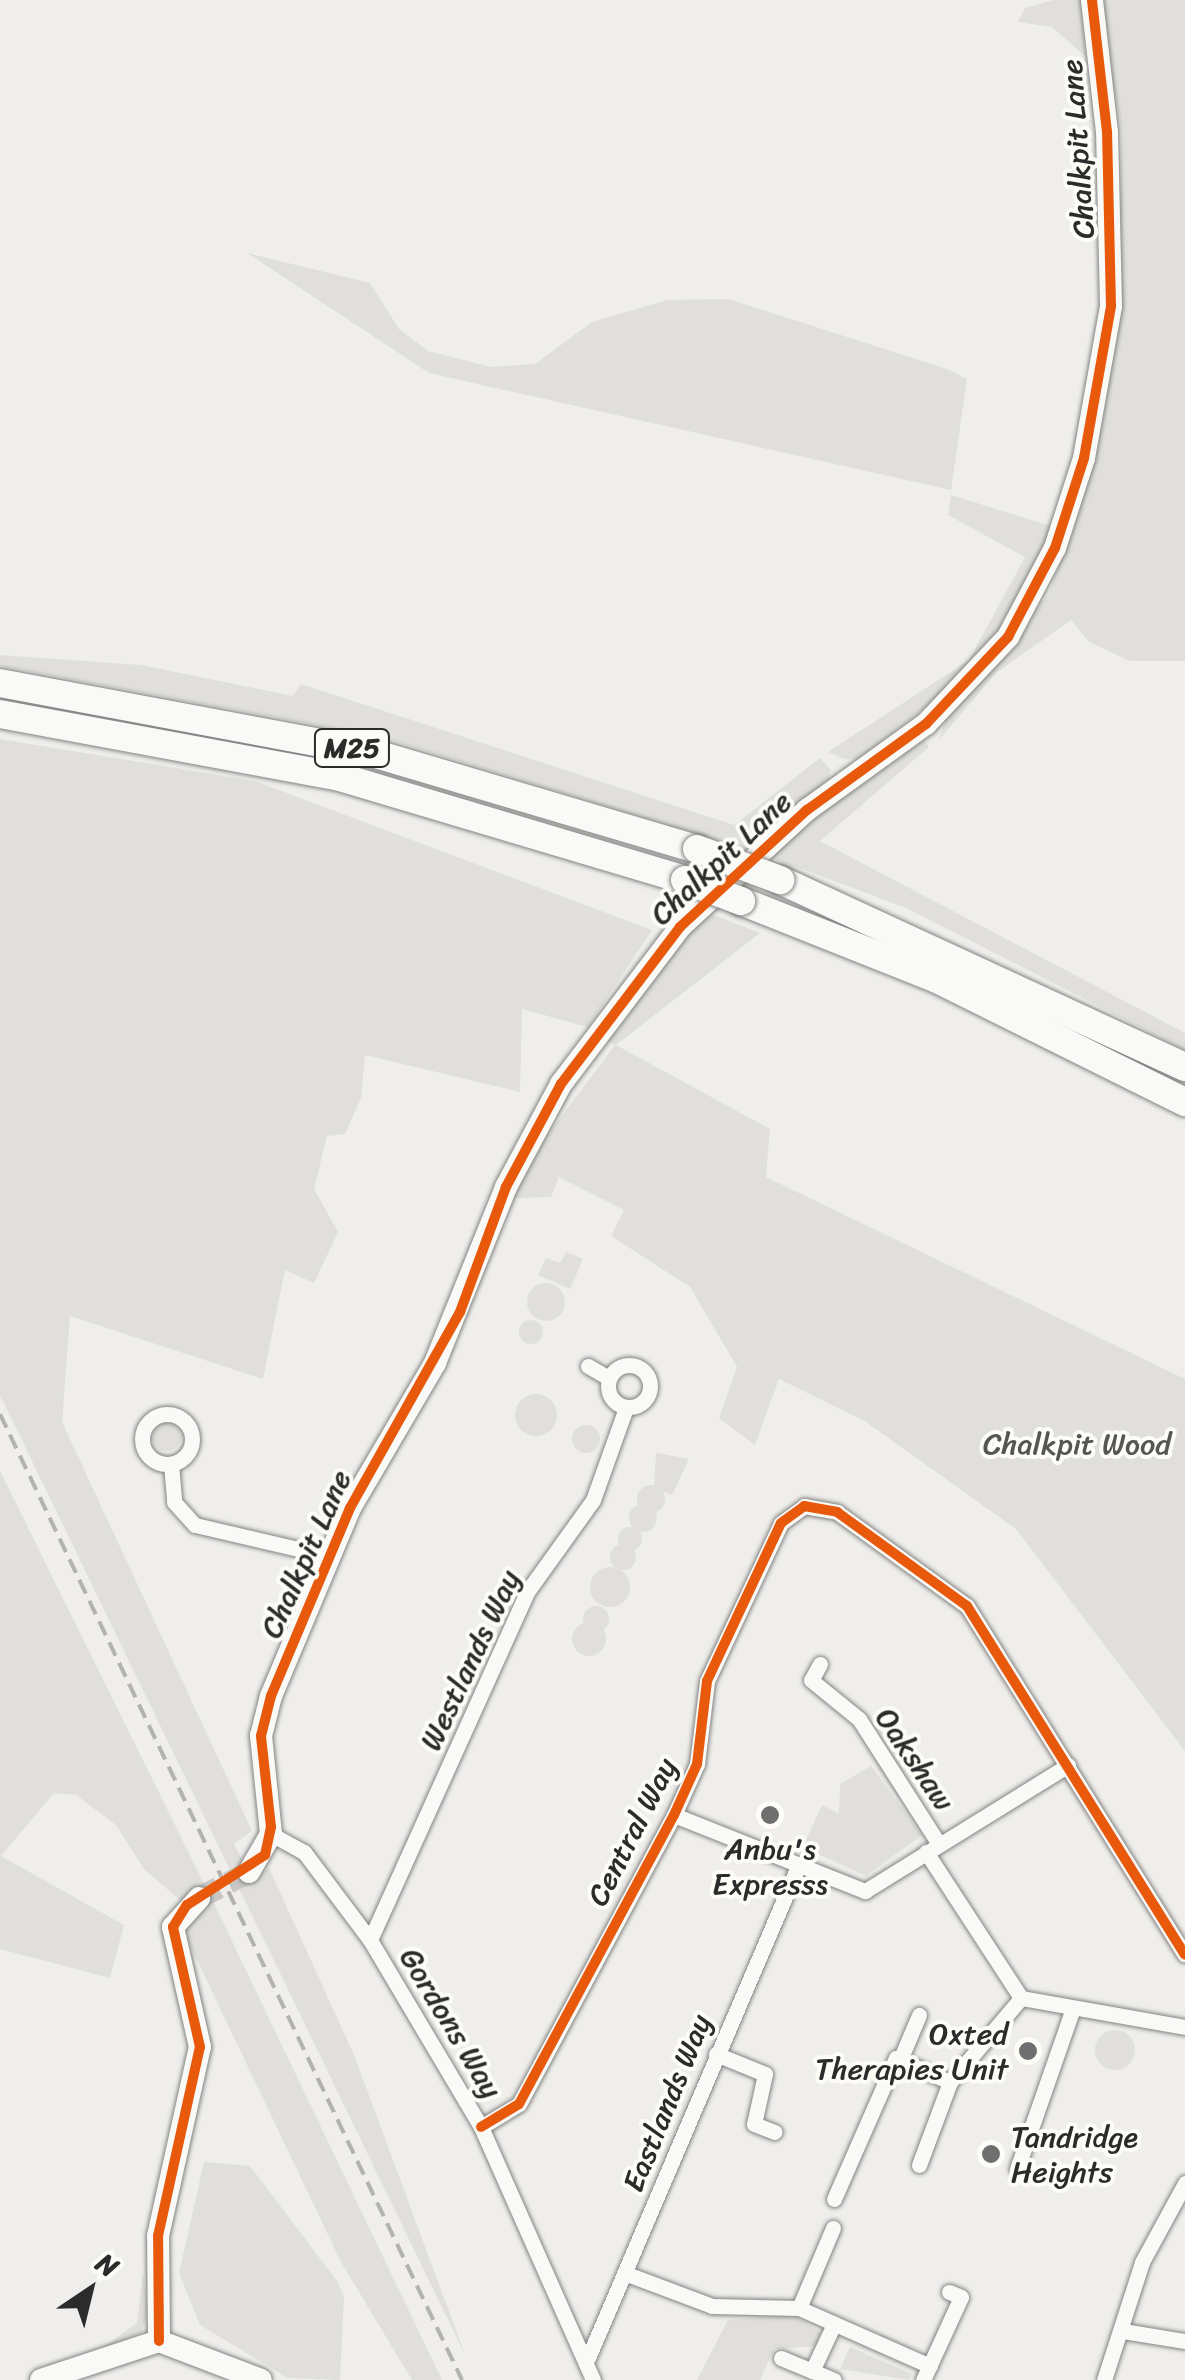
<!DOCTYPE html>
<style>
body{margin:0}
#map{position:relative;width:1185px;height:2380px;overflow:hidden;background:#efeeec;font-family:Sriracha,sans-serif}
div>[style]{position:absolute}
.green>*{inset:0;background:#e0dfdc}
.round{border-radius:50%}
.secondary-tunnel>*{height:22px;margin-top:-11px;transform-origin:0;background:repeating-linear-gradient(90deg,#c8c7c5 0 22px,transparent 0 33px)}
.roads{filter:drop-shadow(0 0 2px #838382) drop-shadow(0 0 2px #838382)}
.street>*{height:15px;margin:-7.5px;padding:0 7.5px;transform-origin:7.5px;border-radius:7.5px;background:#f9f9f7}
.street>.ring{margin:-7.5px;padding:0;box-sizing:content-box;background:none;border:15px solid #f9f9f7;border-radius:50%}
.secondary>*{height:22px;margin:-11px;padding:0 11px;transform-origin:11px;border-radius:11px;background:#f9f9f7}
.highway>*{height:28px;margin:-14px;padding:0 14px;transform-origin:14px;border-radius:14px;background:#f9f9f7}
.rail>*{height:4px;margin-top:-2px;transform-origin:0;background:repeating-linear-gradient(90deg,#b3b2b0 0 15px,transparent 0 23px)}
.bridges{filter:drop-shadow(0 0 2px #838382) drop-shadow(0 0 2px #838382)}
.highway-bridge>*{height:28px;margin:-14px;padding:0 14px;transform-origin:14px;border-radius:14px;background:#f9f9f7}
.cycleway>*{height:10px;margin:-5px;padding:0 5px;transform-origin:5px;border-radius:5px;background:#e8590c}
.dots>*{width:28px;height:28px;translate:-50% -50%;box-sizing:border-box;border:5px solid #fdfcf7;border-radius:50%}
span{translate:-50% -50%;white-space:nowrap;text-align:center;line-height:1.15;-webkit-text-stroke:8px #fdfcf7;paint-order:stroke}
.shield-label span{padding:2px 8px;background:#fdfcf7;border:2px solid;border-radius:8px;-webkit-text-stroke-width:0}
.shield-label{font-size:28px;color:#2b2b2b;font-weight:700}
.street-label{font-size:30px;color:#2b2b2b}
.park-label{font-size:30px;color:#555554}
.poi-label{font-size:30px;color:#2b2b2b}
.right{translate:-100% -50%;text-align:right}
.left{translate:0 -50%;text-align:left}
.north{position:absolute;left:40px;top:2240px;width:100px;height:100px;-webkit-text-stroke:8px #fdfcf7;paint-order:stroke;rotate:35deg;font-size:28px;font-weight:700;line-height:40px;text-align:center;color:#2b2b2b}
.north::after{content:'';display:block;margin:auto;width:35px;height:45px;background:#2b2b2b;clip-path:polygon(50% 0,100% 100%,50% 72%,0 100%)}
</style>
<div id="map">
<div class="green">
<i style="clip-path:polygon(1054px 0,1081px 0,1085px 56px,1052px 27px,1018px 22px,1025px 8px)"></i>
<i style="clip-path:polygon(1098px 0,1185px 0,1185px 661px,1130px 661px,1089px 642px,1071px 620px,996px 673px,939px 740px,946px 718px,1049px 594px,1094px 458px,1118px 308px,1122px 133px)"></i>
<i style="clip-path:polygon(247px 253px,370px 283px,399px 329px,428px 351px,491px 367px,535px 364px,592px 322px,667px 300px,728px 299px,947px 369px,967px 379px,951px 490px,429px 373px)"></i>
<i style="clip-path:polygon(951px 495px,1054px 527px,1009px 623px,951px 688px,858px 759px,844px 759px,828px 752px,969px 660px,1025px 557px,948px 515px)"></i>
<i style="clip-path:polygon(0 655px,141px 665px,293px 696px,301px 684px,734px 825px,820px 758px,831px 770px,827px 785px,749px 850px,381px 737px,0 666px)"></i>
<i style="clip-path:polygon(0 739px,255px 781px,652px 930px,588px 1027px,522px 1009px,520px 1092px,365px 1055px,361px 1098px,345px 1134px,327px 1136px,314px 1189px,338px 1232px,314px 1283px,285px 1270px,263px 1379px,70px 1316px,62px 1422px,252px 1831px,234px 1844px,253px 1880px,269px 1868px,354px 2055px,466px 2357px,0 1395px)"></i>
<i style="clip-path:polygon(924px 740px,929px 747px,820px 841px,1185px 1033px,1185px 1050px,906px 908px,762px 854px)"></i>
<i style="clip-path:polygon(701px 910px,760px 933px,616px 1045px,770px 1129px,766px 1177px,1185px 1379px,1185px 1751px,1016px 1529px,866px 1422px,779px 1379px,755px 1445px,719px 1418px,737px 1367px,690px 1287px,611px 1236px,624px 1210px,559px 1177px,551px 1197px,513px 1198px,528px 1161px,615px 1045px,599px 1038px)"></i>
<i style="clip-path:polygon(566px 1252px,583px 1259px,570px 1289px,538px 1275px,546px 1258px,560px 1263px)"></i>
<i class="round" style="left:527px;top:1283px;width:38px;height:38px"></i>
<i class="round" style="left:519px;top:1320px;width:24px;height:24px"></i>
<i class="round" style="left:515px;top:1394px;width:42px;height:42px"></i>
<i class="round" style="left:153px;top:1423px;width:28px;height:28px"></i>
<i class="round" style="left:572px;top:1425px;width:28px;height:28px"></i>
<i style="clip-path:polygon(656px 1453px,689px 1459px,672px 1495px,654px 1488px)"></i>
<i style="clip-path:polygon(0 1471px,221px 1918px,442px 2380px,412px 2380px,341px 2262px,186px 1937px,185px 1923px,205px 1910px,195px 1890px,181px 1901px,144px 1869px,116px 1825px,76px 1795px,54px 1793px,1px 1856px,124px 1925px,110px 1978px,0 1949px)"></i>
<i class="round" style="left:637px;top:1485px;width:28px;height:28px"></i>
<i class="round" style="left:629px;top:1504px;width:28px;height:28px"></i>
<i class="round" style="left:618px;top:1527px;width:24px;height:24px"></i>
<i class="round" style="left:610px;top:1544px;width:26px;height:26px"></i>
<i class="round" style="left:590px;top:1567px;width:40px;height:40px"></i>
<i class="round" style="left:583px;top:1606px;width:26px;height:26px"></i>
<i class="round" style="left:572px;top:1622px;width:34px;height:34px"></i>
<i style="clip-path:polygon(871px 1766px,922px 1835px,866px 1876px,803px 1847px,822px 1805px,839px 1814px,840px 1784px)"></i>
<i class="round" style="left:1095px;top:2030px;width:40px;height:40px"></i>
<i style="clip-path:polygon(204px 2162px,250px 2166px,337px 2281px,344px 2296px,340px 2380px,288px 2378px,200px 2325px,179px 2273px)"></i>
<i style="clip-path:polygon(143px 2273px,148px 2312px,141px 2333px,101px 2349px,137px 2323px)"></i>
<i style="clip-path:polygon(794px 2315px,821px 2333px,817px 2346px,774px 2349px,760px 2380px,697px 2380px,728px 2320px)"></i>
<i style="clip-path:polygon(850px 2347px,912px 2374px,909px 2380px,840px 2369px)"></i>
</div>
<div class="secondary-tunnel">
<i style="left:199px;top:1898px;width:56px;rotate:-27.5deg"></i>
</div>
<div class="roads">
<div class="street">
<i class="ring" style="left:608px;top:1365px;width:27px;height:27px"></i>
<i style="left:588px;top:1366px;width:24px;rotate:30deg"></i>
<i class="ring" style="left:142px;top:1414px;width:35px;height:35px"></i>
<i style="left:171px;top:1464px;width:38px;rotate:85deg"></i>
<i style="left:174px;top:1502px;width:31px;rotate:48deg"></i>
<i style="left:195px;top:1525px;width:137px;rotate:13.1deg"></i>
<i style="left:820px;top:1664px;width:18px;rotate:119deg"></i>
<i style="left:811px;top:1680px;width:62px;rotate:39.1deg"></i>
<i style="left:859px;top:1719px;width:148px;rotate:57.4deg"></i>
<i style="left:674px;top:1815px;width:206px;rotate:21.7deg"></i>
<i style="left:865px;top:1891px;width:239px;rotate:-31.8deg"></i>
<i style="left:271px;top:1834px;width:38px;rotate:29deg"></i>
<i style="left:304px;top:1852px;width:110px;rotate:53.1deg"></i>
<i style="left:370px;top:1940px;width:217px;rotate:59.3deg"></i>
<i style="left:481px;top:2127px;width:277px;rotate:66.1deg"></i>
<i style="left:926px;top:1852px;width:174px;rotate:56.9deg"></i>
<i style="left:1021px;top:1998px;width:167px;rotate:10deg"></i>
<i style="left:370px;top:1940px;width:382px;rotate:-65.7deg"></i>
<i style="left:527px;top:1592px;width:113px;rotate:-54.3deg"></i>
<i style="left:593px;top:1500px;width:98px;rotate:-70.3deg"></i>
<i style="left:716px;top:2054px;width:53px;rotate:22.2deg"></i>
<i style="left:765px;top:2074px;width:51px;rotate:102.4deg"></i>
<i style="left:754px;top:2124px;width:22px;rotate:21deg"></i>
<i style="left:900px;top:2060px;width:49px;rotate:-67.1deg"></i>
<i style="left:481px;top:2127px;width:44px;rotate:-31.2deg"></i>
<i style="left:519px;top:2104px;width:328px;rotate:-61.8deg"></i>
<i style="left:674px;top:1815px;width:56px;rotate:-65.7deg"></i>
<i style="left:697px;top:1764px;width:84px;rotate:-83.1deg"></i>
<i style="left:707px;top:1681px;width:174px;rotate:-64.9deg"></i>
<i style="left:781px;top:1523px;width:29px;rotate:-36deg"></i>
<i style="left:804px;top:1506px;width:34px;rotate:10deg"></i>
<i style="left:837px;top:1512px;width:160px;rotate:35.9deg"></i>
<i style="left:967px;top:1606px;width:411px;rotate:58deg"></i>
<i style="left:919px;top:2165px;width:89px;rotate:-69.5deg"></i>
<i style="left:950px;top:2082px;width:110px;rotate:-49.8deg"></i>
<i style="left:1017px;top:2169px;width:167px;rotate:-70.8deg"></i>
<i style="left:834px;top:2199px;width:154px;rotate:-66.3deg"></i>
<i style="left:896px;top:2058px;width:59px;rotate:24deg"></i>
<i style="left:627px;top:2274px;width:91px;rotate:20.6deg"></i>
<i style="left:712px;top:2306px;width:87px;rotate:1.3deg"></i>
<i style="left:799px;top:2308px;width:143px;rotate:23.9deg"></i>
<i style="left:799px;top:2308px;width:87px;rotate:-67deg"></i>
<i style="left:1123px;top:2331px;width:63px;rotate:9.2deg"></i>
<i style="left:588px;top:2358px;width:532px;rotate:-66.86deg"></i>
<i style="left:781px;top:2358px;width:57px;rotate:22.5deg"></i>
<i style="left:812px;top:2371px;width:52px;rotate:-64.9deg"></i>
<i style="left:923px;top:2380px;width:91px;rotate:-65.4deg"></i>
<i style="left:961px;top:2297px;width:13px;rotate:-157deg"></i>
<i style="left:1104px;top:2380px;width:124px;rotate:-72.1deg"></i>
<i style="left:1142px;top:2262px;width:90px;rotate:-61.4deg"></i>
</div>
<div class="secondary">
<i style="left:249px;top:1872px;width:44px;rotate:-59.9deg"></i>
<i style="left:271px;top:1834px;width:99px;rotate:-95.8deg"></i>
<i style="left:261px;top:1736px;width:41px;rotate:-76deg"></i>
<i style="left:271px;top:1696px;width:204px;rotate:-67.2deg"></i>
<i style="left:350px;top:1508px;width:168px;rotate:-59.6deg"></i>
<i style="left:435px;top:1363px;width:190px;rotate:-68deg"></i>
<i style="left:506px;top:1187px;width:117px;rotate:-61.9deg"></i>
<i style="left:561px;top:1084px;width:197px;rotate:-52.8deg"></i>
<i style="left:680px;top:927px;width:173px;rotate:-42.7deg"></i>
<i style="left:807px;top:810px;width:147px;rotate:-35.9deg"></i>
<i style="left:926px;top:724px;width:120px;rotate:-46.7deg"></i>
<i style="left:1008px;top:637px;width:101px;rotate:-62.2deg"></i>
<i style="left:1055px;top:548px;width:95px;rotate:-72.1deg"></i>
<i style="left:1084px;top:458px;width:154px;rotate:-79.9deg"></i>
<i style="left:1111px;top:306px;width:174px;rotate:-91.3deg"></i>
<i style="left:1107px;top:132px;width:133px;rotate:-96.5deg"></i>
<i style="left:159px;top:2341px;width:105px;rotate:-90.5deg"></i>
<i style="left:158px;top:2236px;width:194px;rotate:-77.5deg"></i>
<i style="left:200px;top:2047px;width:123px;rotate:-102.7deg"></i>
<i style="left:173px;top:1927px;width:39px;rotate:-48deg"></i>
<i style="left:41px;top:2380px;width:124px;rotate:-18.3deg"></i>
<i style="left:159px;top:2341px;width:109px;rotate:20.9deg"></i>
</div>
<div class="highway">
<i style="left:0;top:683px;width:375px;rotate:10.6deg"></i>
<i style="left:369px;top:752px;width:342px;rotate:16.5deg"></i>
<i style="left:0;top:714px;width:346px;rotate:10.5deg"></i>
<i style="left:340px;top:777px;width:360px;rotate:16.6deg"></i>
<i style="left:780px;top:880px;width:446px;rotate:24.8deg"></i>
<i style="left:741px;top:901px;width:211px;rotate:21.7deg"></i>
<i style="left:937px;top:979px;width:277px;rotate:26.4deg"></i>
</div>
</div>
<div class="rail">
<i style="left:0;top:1414px;width:1071px;rotate:64.44deg"></i>
</div>
<div class="bridges">
<div class="highway-bridge">
<i style="left:697px;top:849px;width:89px;rotate:20.5deg"></i>
<i style="left:685px;top:880px;width:60px;rotate:20.6deg"></i>
</div>
</div>
<div class="cycleway">
<i style="left:481px;top:2127px;width:44px;rotate:-31.2deg"></i>
<i style="left:519px;top:2104px;width:328px;rotate:-61.8deg"></i>
<i style="left:674px;top:1815px;width:56px;rotate:-65.7deg"></i>
<i style="left:697px;top:1764px;width:84px;rotate:-83.1deg"></i>
<i style="left:707px;top:1681px;width:174px;rotate:-64.9deg"></i>
<i style="left:781px;top:1523px;width:29px;rotate:-36deg"></i>
<i style="left:804px;top:1506px;width:34px;rotate:10deg"></i>
<i style="left:837px;top:1512px;width:160px;rotate:35.9deg"></i>
<i style="left:967px;top:1606px;width:411px;rotate:58deg"></i>
<i style="left:159px;top:2341px;width:105px;rotate:-90.5deg"></i>
<i style="left:158px;top:2236px;width:194px;rotate:-77.5deg"></i>
<i style="left:200px;top:2047px;width:123px;rotate:-102.7deg"></i>
<i style="left:173px;top:1927px;width:26px;rotate:-58deg"></i>
<i style="left:187px;top:1905px;width:93px;rotate:-32.7deg"></i>
<i style="left:265px;top:1855px;width:29px;rotate:-78deg"></i>
<i style="left:271px;top:1827px;width:92px;rotate:-96.3deg"></i>
<i style="left:261px;top:1736px;width:41px;rotate:-76deg"></i>
<i style="left:271px;top:1696px;width:204px;rotate:-67.2deg"></i>
<i style="left:350px;top:1508px;width:225px;rotate:-60.7deg"></i>
<i style="left:460px;top:1312px;width:133px;rotate:-69.8deg"></i>
<i style="left:506px;top:1187px;width:117px;rotate:-61.9deg"></i>
<i style="left:561px;top:1084px;width:197px;rotate:-52.8deg"></i>
<i style="left:680px;top:927px;width:173px;rotate:-42.7deg"></i>
<i style="left:807px;top:810px;width:147px;rotate:-35.9deg"></i>
<i style="left:926px;top:724px;width:120px;rotate:-46.7deg"></i>
<i style="left:1008px;top:637px;width:101px;rotate:-62.2deg"></i>
<i style="left:1055px;top:548px;width:95px;rotate:-72.1deg"></i>
<i style="left:1084px;top:458px;width:154px;rotate:-79.9deg"></i>
<i style="left:1111px;top:306px;width:174px;rotate:-91.3deg"></i>
<i style="left:1107px;top:132px;width:133px;rotate:-96.5deg"></i>
</div>
<div class="dots">
<i style="left:770px;top:1815px;background:#706f6f"></i>
<i style="left:1028px;top:2051px;background:#706f6f"></i>
<i style="left:991px;top:2154px;background:#706f6f"></i>
</div>
<div class="shield-label">
<span style="left:352px;top:748px">M25</span>
</div>
<div class="street-label">
<span style="left:1078px;top:149px;rotate:-94deg">Chalkpit Lane</span>
<span style="left:721px;top:858px;rotate:-43deg">Chalkpit Lane</span>
<span style="left:306px;top:1554px;rotate:-66deg">Chalkpit Lane</span>
<span style="left:470px;top:1660px;rotate:-65deg">Westlands Way</span>
<span style="left:915px;top:1759px;rotate:56deg">Oakshaw</span>
<span style="left:632px;top:1832px;rotate:-63deg">Central Way</span>
<span style="left:451px;top:2023px;rotate:59deg">Gordons Way</span>
<span style="left:667px;top:2103px;rotate:-68deg">Eastlands Way</span>
</div>
<div class="park-label">
<span style="left:1077px;top:1444px">Chalkpit Wood</span>
</div>
<div class="poi-label">
<span style="left:770px;top:1866px">Anbu's<br>Expresss</span>
<span class="right" style="left:1008px;top:2051px">Oxted<br>Therapies Unit</span>
<span class="left" style="left:1011px;top:2154px">Tandridge<br>Heights</span>
</div>
<div class="north">N</div>
</div>
